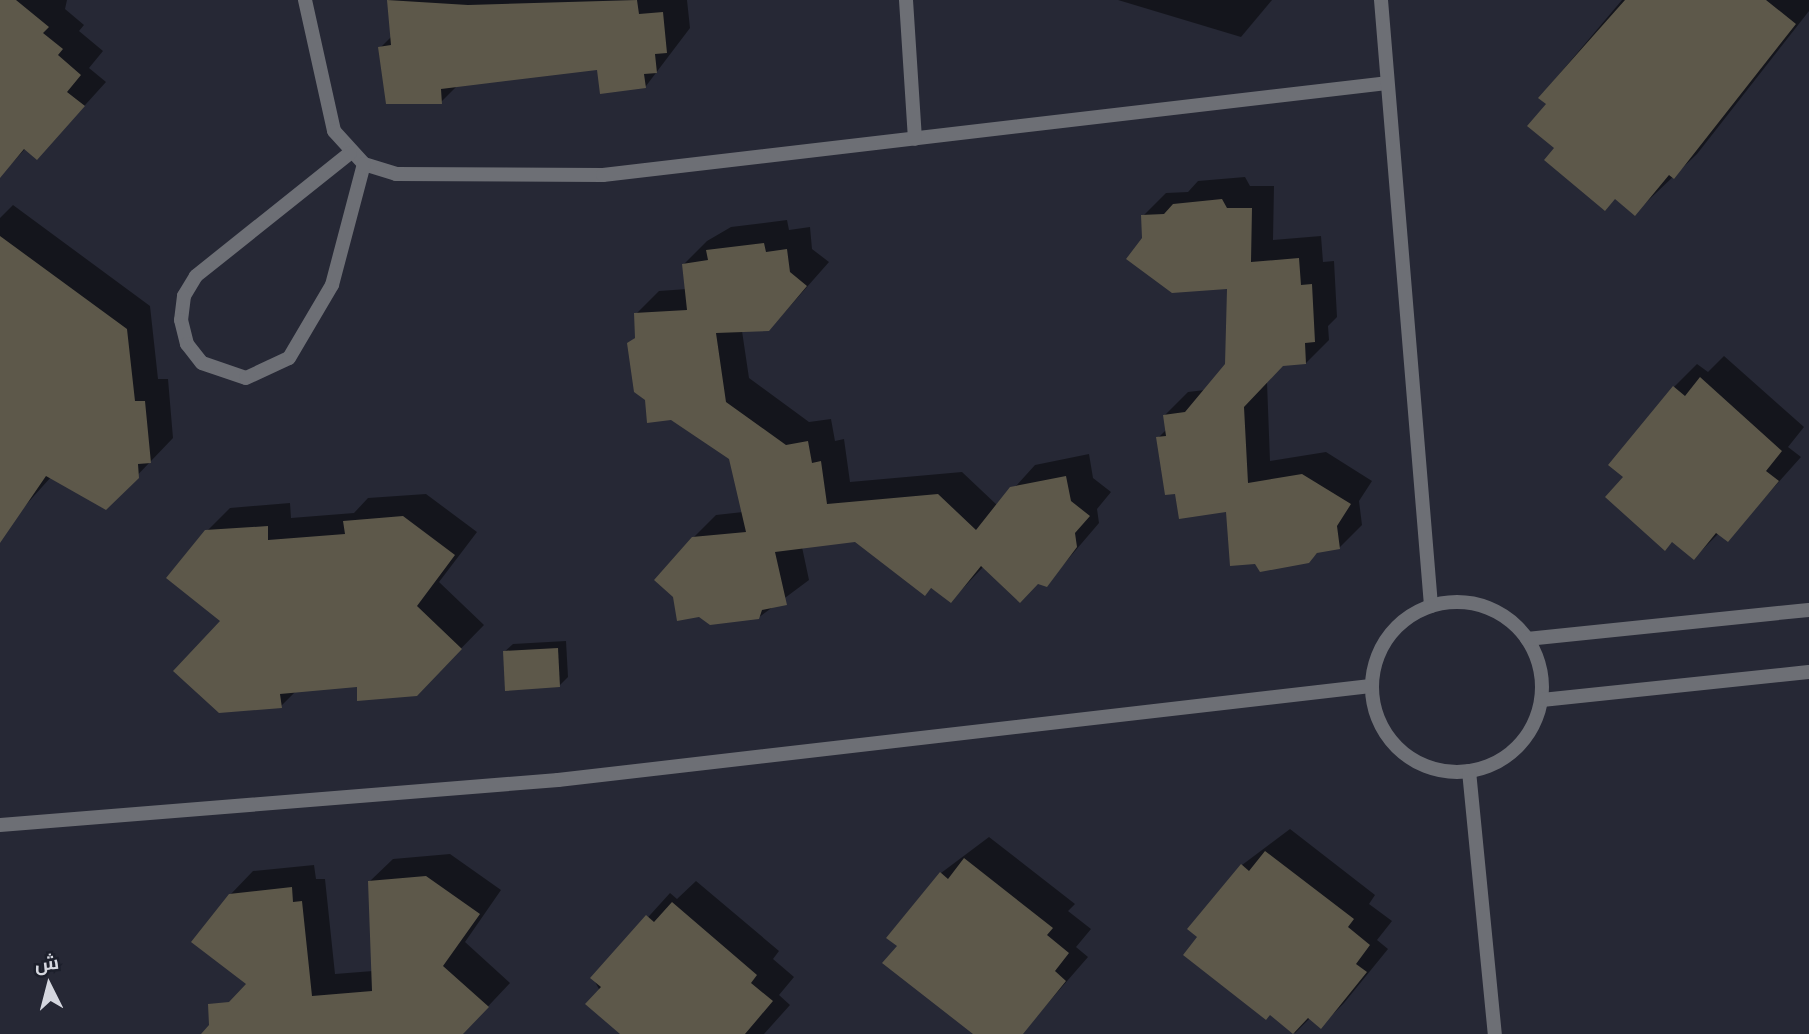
<!DOCTYPE html>
<meta charset="utf-8">
<style>
body{margin:0}
#map{position:relative;width:1809px;height:1034px;overflow:hidden;background:#262835;font-family:Cabin,Cairo,sans-serif}
div>[style]{position:absolute}
.shadow>*{inset:0;background:#0007}
.building>*{inset:0;background:#5d584a}
.minor>*{height:14px;margin:-7px;padding:0 7px;transform-origin:7px;border-radius:7px;background:#6d6f75}
.minor>.ring{margin:-7px;padding:0;box-sizing:content-box;background:none;border:14px solid #6d6f75;border-radius:50%}
span{translate:-50% -50%;white-space:nowrap;text-align:center;line-height:1.15;-webkit-text-stroke:7px #1c1f2b;paint-order:stroke}
.north{position:absolute;left:14px;top:950px;width:70px;height:70px;-webkit-text-stroke:5px #1c1f2b;paint-order:stroke;rotate:354deg;font-size:19px;font-weight:700;line-height:28px;text-align:center;color:#d5d7df}
.north::after{content:'';display:block;margin:auto;width:24px;height:32px;background:#d5d7df;clip-path:polygon(50% 0,100% 100%,50% 72%,0 100%)}
</style>
<div id="map">
<div class="shadow">
<i style="clip-path:polygon(0 0,67px 0,65px 9px,84px 25px,79px 31px,103px 51px,89px 68px,106px 82px,37px 158px,26px 148px,0 176px)"></i>
<i style="clip-path:polygon(388px 0,687px 0,690px 28px,646px 86px,599px 68px,458px 85px,441px 102px,380px 48px,392px 36px)"></i>
<i style="clip-path:polygon(1118px 0,1272px 0,1241px 37px)"></i>
<i style="clip-path:polygon(1622px 0,1809px 0,1809px 11px,1697px 154px,1635px 213px,1556px 148px,1548px 104px,1540px 97px)"></i>
<i style="clip-path:polygon(1245px 177px,1250px 186px,1274px 186px,1273px 240px,1321px 236px,1323px 262px,1334px 261px,1337px 317px,1328px 326px,1329px 340px,1306px 363px,1284px 364px,1267px 382px,1270px 461px,1326px 452px,1372px 481px,1359px 501px,1362px 525px,1339px 548px,1320px 550px,1308px 562px,1227px 510px,1177px 492px,1158px 438px,1166px 430px,1164px 416px,1188px 392px,1205px 390px,1226px 364px,1229px 287px,1144px 239px,1143px 216px,1166px 193px,1188px 192px,1198px 181px)"></i>
<i style="clip-path:polygon(13px 205px,150px 306px,158px 379px,168px 379px,173px 438px,106px 508px,51px 477px,16px 516px,0 505px,0 218px)"></i>
<i style="clip-path:polygon(787px 220px,789px 230px,810px 227px,812px 249px,829px 262px,769px 330px,742px 331px,749px 378px,809px 422px,831px 419px,835px 441px,844px 439px,850px 482px,962px 472px,998px 506px,1035px 465px,1089px 454px,1093px 478px,1111px 492px,1097px 509px,1099px 523px,1046px 585px,984px 566px,951px 601px,856px 540px,802px 547px,809px 580px,758px 618px,693px 538px,716px 515px,743px 512px,730px 458px,646px 399px,629px 344px,637px 336px,636px 314px,659px 291px,687px 289px,684px 264px,707px 241px,731px 227px)"></i>
<i style="clip-path:polygon(1724px 356px,1804px 427px,1788px 447px,1801px 457px,1727px 540px,1719px 533px,1694px 558px,1625px 476px,1674px 387px,1697px 364px,1708px 372px)"></i>
<i style="clip-path:polygon(426px 494px,477px 532px,439px 582px,484px 625px,439px 671px,296px 691px,281px 706px,223px 621px,206px 532px,230px 508px,290px 503px,291px 518px,354px 513px,368px 498px)"></i>
<i style="clip-path:polygon(566px 641px,568px 677px,560px 685px,504px 652px,513px 644px)"></i>
<i style="clip-path:polygon(1290px 829px,1375px 895px,1369px 904px,1392px 921px,1377px 940px,1388px 949px,1344px 1003px,1321px 1026px,1310px 1018px,1295px 1033px,1271px 1013px,1242px 865px)"></i>
<i style="clip-path:polygon(989px 837px,1075px 904px,1068px 911px,1091px 929px,1076px 947px,1088px 957px,1021px 1034px,985px 1034px,889px 937px,941px 873px)"></i>
<i style="clip-path:polygon(450px 854px,501px 890px,465px 942px,510px 983px,462px 1034px,203px 1034px,248px 983px,230px 895px,253px 871px,314px 865px,316px 879px,325px 879px,335px 974px,373px 971px,369px 882px,393px 859px)"></i>
<i style="clip-path:polygon(696px 881px,779px 951px,773px 959px,794px 977px,779px 995px,790px 1005px,764px 1034px,623px 1034px,593px 978px,670px 893px,677px 899px)"></i>
</div>
<div class="building">
<i style="clip-path:polygon(0 0,16px 0,49px 27px,43px 33px,63px 49px,58px 55px,81px 75px,67px 92px,85px 106px,37px 160px,24px 149px,0 178px)"></i>
<i style="clip-path:polygon(387px 0,468px 5px,637px 0,639px 14px,663px 12px,667px 53px,655px 54px,657px 73px,644px 74px,646px 88px,600px 94px,597px 70px,441px 89px,442px 104px,386px 104px,378px 47px,391px 45px)"></i>
<i style="clip-path:polygon(1625px 0,1766px 0,1796px 24px,1674px 179px,1669px 175px,1635px 216px,1615px 199px,1605px 211px,1544px 160px,1554px 148px,1527px 126px,1546px 104px,1538px 98px)"></i>
<i style="clip-path:polygon(1222px 199px,1227px 208px,1252px 208px,1251px 262px,1299px 258px,1301px 285px,1312px 284px,1315px 342px,1305px 343px,1306px 364px,1283px 366px,1244px 407px,1248px 483px,1302px 474px,1351px 504px,1337px 526px,1340px 549px,1317px 553px,1309px 563px,1260px 572px,1255px 564px,1230px 566px,1226px 512px,1179px 519px,1175px 494px,1165px 495px,1156px 437px,1166px 436px,1163px 415px,1185px 412px,1225px 364px,1227px 289px,1172px 293px,1126px 259px,1142px 238px,1141px 215px,1164px 214px,1173px 204px)"></i>
<i style="clip-path:polygon(0 236px,127px 329px,135px 401px,145px 401px,151px 463px,138px 464px,139px 478px,106px 510px,46px 476px,0 543px)"></i>
<i style="clip-path:polygon(764px 243px,766px 252px,787px 249px,790px 272px,807px 286px,769px 331px,716px 333px,726px 402px,786px 445px,808px 441px,812px 463px,821px 461px,827px 504px,938px 494px,976px 530px,1010px 487px,1066px 476px,1071px 501px,1090px 516px,1075px 533px,1077px 547px,1047px 587px,1038px 584px,1020px 603px,981px 566px,951px 603px,931px 588px,925px 596px,855px 542px,775px 552px,787px 605px,762px 610px,759px 619px,710px 625px,699px 617px,677px 621px,673px 597px,654px 580px,692px 537px,746px 532px,729px 459px,671px 420px,647px 423px,645px 400px,634px 392px,627px 343px,635px 338px,634px 313px,687px 310px,682px 264px,708px 260px,706px 250px)"></i>
<i style="clip-path:polygon(1700px 377px,1782px 451px,1766px 471px,1779px 481px,1728px 542px,1716px 533px,1694px 560px,1672px 542px,1665px 551px,1605px 497px,1623px 477px,1608px 465px,1673px 386px,1685px 396px)"></i>
<i style="clip-path:polygon(403px 516px,455px 555px,417px 606px,462px 649px,417px 696px,357px 701px,357px 687px,280px 694px,282px 708px,219px 713px,173px 671px,220px 621px,166px 578px,205px 530px,268px 526px,268px 540px,345px 534px,343px 521px)"></i>
<i style="clip-path:polygon(558px 648px,560px 687px,505px 691px,503px 651px)"></i>
<i style="clip-path:polygon(1265px 851px,1354px 919px,1348px 927px,1370px 945px,1356px 964px,1367px 972px,1321px 1029px,1308px 1018px,1293px 1034px,1270px 1015px,1266px 1020px,1183px 955px,1197px 937px,1187px 929px,1241px 864px,1249px 871px)"></i>
<i style="clip-path:polygon(964px 858px,1053px 928px,1047px 935px,1069px 953px,1055px 971px,1066px 981px,1023px 1034px,973px 1034px,882px 963px,897px 946px,886px 938px,940px 872px,948px 879px)"></i>
<i style="clip-path:polygon(426px 876px,480px 914px,443px 966px,489px 1007px,463px 1034px,201px 1034px,209px 1025px,208px 1004px,229px 1002px,246px 984px,191px 942px,229px 894px,292px 887px,293px 902px,302px 901px,312px 996px,372px 991px,368px 881px)"></i>
<i style="clip-path:polygon(672px 902px,757px 975px,751px 983px,773px 1001px,745px 1034px,620px 1034px,585px 1004px,601px 987px,590px 978px,646px 915px,654px 922px)"></i>
</div>
<div class="minor">
<i style="left:305px;top:0;width:134px;rotate:77.5deg"></i>
<i style="left:334px;top:131px;width:45px;rotate:47.7deg"></i>
<i style="left:364px;top:164px;width:34px;rotate:17deg"></i>
<i style="left:396px;top:174px;width:207px;rotate:0.3deg"></i>
<i style="left:603px;top:175px;width:789px;rotate:-6.69deg"></i>
<i style="left:906px;top:0;width:139px;rotate:86.3deg"></i>
<i style="left:1381px;top:0;width:608px;rotate:85.28deg"></i>
<i style="left:350px;top:153px;width:197px;rotate:141.4deg"></i>
<i style="left:196px;top:276px;width:23px;rotate:121deg"></i>
<i style="left:184px;top:296px;width:24px;rotate:97deg"></i>
<i style="left:181px;top:320px;width:25px;rotate:76deg"></i>
<i style="left:187px;top:344px;width:24px;rotate:52deg"></i>
<i style="left:202px;top:363px;width:46px;rotate:18.8deg"></i>
<i style="left:246px;top:378px;width:47px;rotate:-24.9deg"></i>
<i style="left:289px;top:358px;width:85px;rotate:-59.5deg"></i>
<i style="left:332px;top:285px;width:125px;rotate:-75.2deg"></i>
<i class="ring" style="left:1372px;top:602px;width:156px;height:156px"></i>
<i style="left:1527px;top:639px;width:283px;rotate:-5.9deg"></i>
<i style="left:1542px;top:700px;width:268px;rotate:-6deg"></i>
<i style="left:1469px;top:771px;width:264px;rotate:84.4deg"></i>
<i style="left:0;top:825px;width:560px;rotate:-4.61deg"></i>
<i style="left:558px;top:780px;width:818px;rotate:-6.6deg"></i>
</div>
<div class="north">ش</div>
</div>
